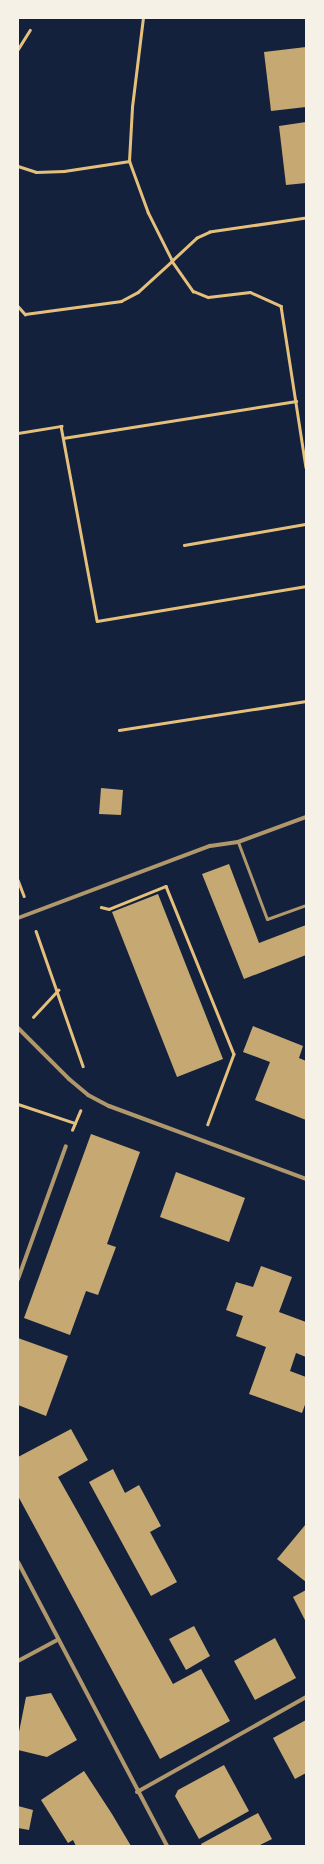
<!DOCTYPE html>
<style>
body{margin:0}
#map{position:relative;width:324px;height:1864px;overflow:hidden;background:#14213d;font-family:Spectral,serif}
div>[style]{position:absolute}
.building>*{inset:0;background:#c6a872}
.path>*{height:2.5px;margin:-1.25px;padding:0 1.25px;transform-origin:1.25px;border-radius:1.25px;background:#e5c07b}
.service>*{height:3px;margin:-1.5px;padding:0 1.5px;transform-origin:1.5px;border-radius:1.5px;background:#b1986c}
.minor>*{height:4px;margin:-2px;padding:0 2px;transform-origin:2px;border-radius:2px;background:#b1986c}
span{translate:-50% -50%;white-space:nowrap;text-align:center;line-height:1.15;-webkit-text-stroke:4px #f6f1e7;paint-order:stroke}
.frame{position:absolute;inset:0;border:19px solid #f6f1e7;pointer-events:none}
</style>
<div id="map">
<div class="building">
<i style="clip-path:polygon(306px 47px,306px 107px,271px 111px,264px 52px)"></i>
<i style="clip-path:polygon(306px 122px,306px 183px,286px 185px,279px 126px)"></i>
<i style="clip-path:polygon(101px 788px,123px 790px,121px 815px,99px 814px)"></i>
<i style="clip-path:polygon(229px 864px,259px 943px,306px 925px,306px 955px,244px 979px,202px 874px)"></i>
<i style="clip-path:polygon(158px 894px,223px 1059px,177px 1077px,112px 912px)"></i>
<i style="clip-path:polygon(253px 1026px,303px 1046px,299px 1058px,306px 1061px,306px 1120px,255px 1100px,270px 1062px,243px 1052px)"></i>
<i style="clip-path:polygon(91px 1134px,140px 1152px,107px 1244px,116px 1247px,98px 1295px,86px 1291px,70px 1335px,24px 1318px)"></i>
<i style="clip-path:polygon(176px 1172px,245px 1198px,229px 1242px,160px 1217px)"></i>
<i style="clip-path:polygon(261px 1266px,292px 1277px,279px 1312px,306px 1322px,306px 1357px,296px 1353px,290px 1371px,306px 1377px,306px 1402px,302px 1413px,249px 1394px,266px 1347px,236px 1336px,243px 1316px,226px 1310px,236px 1282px,253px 1287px)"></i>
<i style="clip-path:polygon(18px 1338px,68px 1356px,46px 1416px,18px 1405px)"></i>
<i style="clip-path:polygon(71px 1429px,88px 1460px,58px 1477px,80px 1516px,173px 1684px,201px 1669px,230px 1721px,160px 1759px,18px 1496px,18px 1457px)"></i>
<i style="clip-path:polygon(113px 1469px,125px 1493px,139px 1485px,161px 1526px,150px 1532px,177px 1582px,151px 1596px,89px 1482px)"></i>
<i style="clip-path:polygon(306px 1524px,306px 1582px,277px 1559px)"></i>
<i style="clip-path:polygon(306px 1590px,306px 1622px,293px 1597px)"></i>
<i style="clip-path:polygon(194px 1626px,210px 1656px,186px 1670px,169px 1639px)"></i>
<i style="clip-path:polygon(275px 1638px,296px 1678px,255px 1700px,234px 1661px)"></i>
<i style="clip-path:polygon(51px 1693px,77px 1740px,47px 1757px,18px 1750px,18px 1737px,26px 1697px)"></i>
<i style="clip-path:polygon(306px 1720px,306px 1773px,295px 1779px,273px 1738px)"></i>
<i style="clip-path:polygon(224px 1765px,249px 1811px,199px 1839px,175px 1796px,178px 1790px)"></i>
<i style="clip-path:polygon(84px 1771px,112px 1814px,131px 1846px,76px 1846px,73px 1840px,68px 1843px,41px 1800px)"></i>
<i style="clip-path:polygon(18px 1806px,33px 1810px,29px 1830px,18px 1828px)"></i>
<i style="clip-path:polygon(258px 1813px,272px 1839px,258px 1846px,202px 1846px,201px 1844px)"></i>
</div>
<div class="path">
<i style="left:18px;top:49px;width:22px;rotate:-58deg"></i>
<i style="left:18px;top:166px;width:19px;rotate:18deg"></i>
<i style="left:36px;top:172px;width:28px;rotate:-2deg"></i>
<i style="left:64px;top:171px;width:66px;rotate:-8.7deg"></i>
<i style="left:129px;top:161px;width:54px;rotate:-86.8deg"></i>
<i style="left:132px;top:107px;width:90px;rotate:-83deg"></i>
<i style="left:306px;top:218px;width:97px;rotate:171.7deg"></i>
<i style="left:210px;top:232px;width:14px;rotate:155deg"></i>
<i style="left:197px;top:238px;width:34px;rotate:137deg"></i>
<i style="left:172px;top:261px;width:37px;rotate:55deg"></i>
<i style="left:193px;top:291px;width:16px;rotate:22deg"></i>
<i style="left:208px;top:297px;width:42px;rotate:-6.8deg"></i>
<i style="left:250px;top:292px;width:34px;rotate:24deg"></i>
<i style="left:281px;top:306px;width:163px;rotate:81.2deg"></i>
<i style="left:18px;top:306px;width:11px;rotate:49deg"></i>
<i style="left:25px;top:314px;width:97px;rotate:-7.7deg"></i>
<i style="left:121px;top:301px;width:19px;rotate:-28deg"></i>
<i style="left:138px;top:292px;width:46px;rotate:-42.4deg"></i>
<i style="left:172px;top:261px;width:54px;rotate:-116.6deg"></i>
<i style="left:148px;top:213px;width:55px;rotate:-110.1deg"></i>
<i style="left:18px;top:433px;width:44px;rotate:-9.2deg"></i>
<i style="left:61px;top:426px;width:198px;rotate:79.5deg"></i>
<i style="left:97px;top:621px;width:212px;rotate:-9.5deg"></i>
<i style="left:63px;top:438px;width:236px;rotate:-9deg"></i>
<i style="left:184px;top:545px;width:124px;rotate:-9.8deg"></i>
<i style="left:119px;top:730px;width:189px;rotate:-8.8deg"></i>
<i style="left:18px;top:880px;width:17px;rotate:69deg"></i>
<i style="left:101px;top:907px;width:8px;rotate:14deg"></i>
<i style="left:109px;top:909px;width:61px;rotate:-22deg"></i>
<i style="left:166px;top:886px;width:181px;rotate:68deg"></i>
<i style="left:234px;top:1054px;width:75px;rotate:110.4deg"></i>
<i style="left:36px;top:931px;width:143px;rotate:70.8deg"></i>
<i style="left:33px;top:1017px;width:37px;rotate:-47deg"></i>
<i style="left:18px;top:1104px;width:60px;rotate:18.4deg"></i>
<i style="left:72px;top:1130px;width:21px;rotate:-67deg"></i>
</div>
<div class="service">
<i style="left:238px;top:842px;width:82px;rotate:69.4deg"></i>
<i style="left:267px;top:919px;width:41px;rotate:-19.7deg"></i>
</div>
<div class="minor">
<i style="left:18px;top:918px;width:205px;rotate:-20.6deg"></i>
<i style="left:210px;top:846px;width:28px;rotate:-8deg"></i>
<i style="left:238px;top:842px;width:72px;rotate:-20.2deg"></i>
<i style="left:18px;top:1028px;width:72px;rotate:45deg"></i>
<i style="left:69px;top:1079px;width:25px;rotate:40deg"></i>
<i style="left:88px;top:1095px;width:24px;rotate:28deg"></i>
<i style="left:109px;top:1106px;width:210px;rotate:20.3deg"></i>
<i style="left:18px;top:1279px;width:141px;rotate:-70.2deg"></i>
<i style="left:18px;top:1562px;width:321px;rotate:62.3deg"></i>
<i style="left:18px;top:1661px;width:44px;rotate:-28.3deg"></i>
<i style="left:137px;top:1792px;width:194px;rotate:-29.3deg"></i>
</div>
<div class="frame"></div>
</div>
